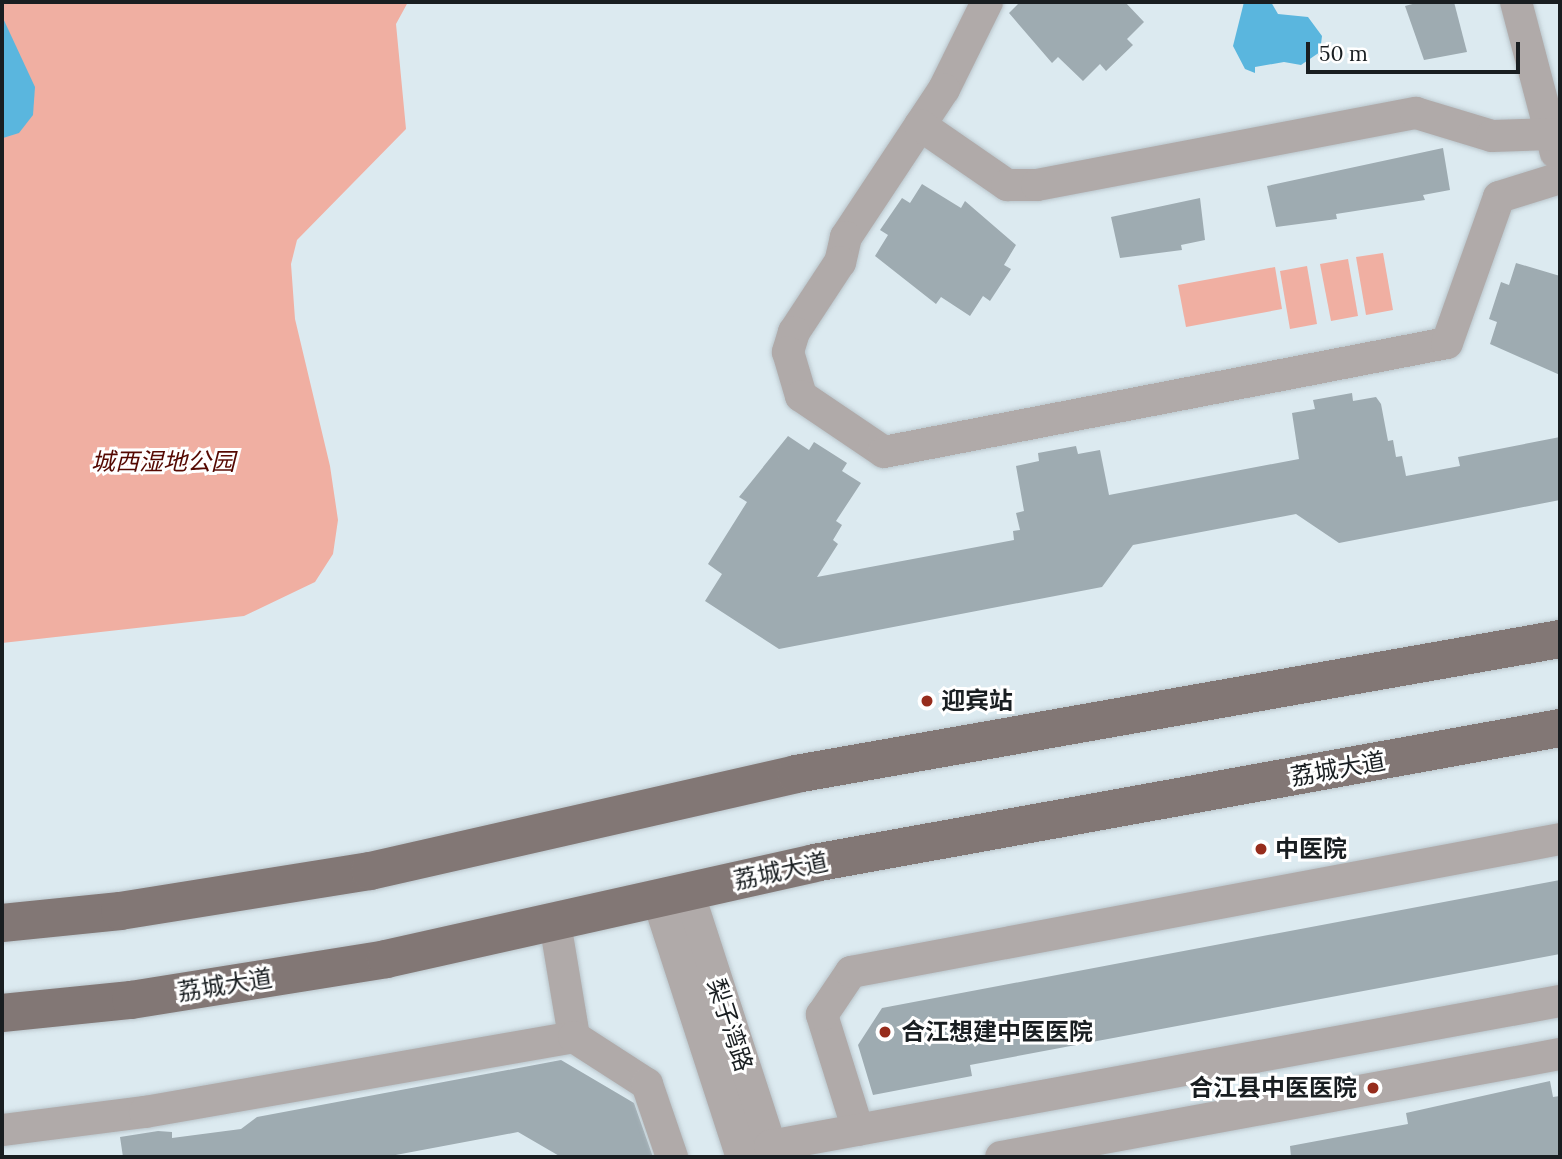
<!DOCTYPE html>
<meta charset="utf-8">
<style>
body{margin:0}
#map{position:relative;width:1562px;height:1159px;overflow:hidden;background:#dceaf0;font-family:Lora,"Noto Sans SC",serif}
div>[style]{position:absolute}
.green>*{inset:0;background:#f0afa2}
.water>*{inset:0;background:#5ab6de}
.building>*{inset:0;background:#9eabb1}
.roads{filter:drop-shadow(0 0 2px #b9c5cb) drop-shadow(0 0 2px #b9c5cb)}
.minor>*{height:32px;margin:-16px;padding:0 16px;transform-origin:16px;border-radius:16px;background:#b0aaa9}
.major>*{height:38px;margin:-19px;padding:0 19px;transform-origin:19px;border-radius:19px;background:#827775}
.dots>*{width:19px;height:19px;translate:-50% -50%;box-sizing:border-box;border:4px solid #fff;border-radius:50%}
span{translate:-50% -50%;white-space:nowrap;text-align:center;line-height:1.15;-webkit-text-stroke:6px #fff;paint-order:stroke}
.park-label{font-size:24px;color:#550902;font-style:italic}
.poi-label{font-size:24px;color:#191e21;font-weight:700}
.left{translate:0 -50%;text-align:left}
.right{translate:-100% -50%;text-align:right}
.street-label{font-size:24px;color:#191e21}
.frame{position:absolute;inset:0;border:4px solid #191e21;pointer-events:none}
.scale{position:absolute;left:1306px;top:42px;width:214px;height:32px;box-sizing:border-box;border:4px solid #191e21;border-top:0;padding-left:9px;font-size:21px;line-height:24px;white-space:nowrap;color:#191e21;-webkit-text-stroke:5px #fff;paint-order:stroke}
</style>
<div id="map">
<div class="green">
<i style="clip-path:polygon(2px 2px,408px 2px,396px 24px,406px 129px,297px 240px,291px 264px,295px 319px,330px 466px,338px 520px,333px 554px,315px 582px,244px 616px,2px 643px)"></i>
<i style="clip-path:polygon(1383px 253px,1393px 310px,1366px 315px,1356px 257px)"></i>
<i style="clip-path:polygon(1348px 259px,1358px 316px,1331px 321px,1320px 264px)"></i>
<i style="clip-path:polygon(1307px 266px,1317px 324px,1290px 329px,1280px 271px)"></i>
<i style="clip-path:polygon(1275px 267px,1282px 309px,1186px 327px,1178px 285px)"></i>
</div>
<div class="water">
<i style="clip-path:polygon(1244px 2px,1271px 2px,1278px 14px,1308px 17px,1322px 36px,1320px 52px,1301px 65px,1284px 62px,1255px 67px,1255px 73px,1245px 69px,1233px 46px)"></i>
<i style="clip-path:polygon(2px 16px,35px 87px,33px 115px,19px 133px,3px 138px)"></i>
</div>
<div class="building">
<i style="clip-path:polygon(1020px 2px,1125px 2px,1144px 22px,1127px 39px,1133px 45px,1106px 71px,1100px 64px,1083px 81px,1058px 57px,1052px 63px,1009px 13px)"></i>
<i style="clip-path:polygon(1420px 2px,1454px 2px,1467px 52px,1424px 60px,1405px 6px)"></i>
<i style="clip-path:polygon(1443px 148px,1450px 190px,1423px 195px,1425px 200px,1336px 214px,1337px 219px,1276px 227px,1267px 186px)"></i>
<i style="clip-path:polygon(922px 184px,961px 208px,965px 201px,1016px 245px,1004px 265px,1011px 269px,990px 301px,983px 296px,970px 316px,941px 297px,936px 304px,875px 256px,888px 235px,880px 230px,902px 198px,910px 203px)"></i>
<i style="clip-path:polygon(1200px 198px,1205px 240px,1181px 245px,1182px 250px,1120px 258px,1111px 217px)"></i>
<i style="clip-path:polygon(1516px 263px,1560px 276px,1560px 375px,1490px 344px,1497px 322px,1489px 319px,1501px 282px,1509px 285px)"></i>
<i style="clip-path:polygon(1352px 393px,1353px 401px,1376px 397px,1381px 404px,1388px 441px,1393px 440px,1396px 457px,1402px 456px,1406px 476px,1460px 466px,1458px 457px,1560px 437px,1560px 500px,1339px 543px,1296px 514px,1133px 545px,1102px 587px,779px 649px,705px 601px,722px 574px,708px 564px,747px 502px,739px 497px,788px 436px,809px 450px,814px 442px,847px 463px,842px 471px,861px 483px,836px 521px,842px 525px,833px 540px,838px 544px,817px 577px,1014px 540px,1013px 531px,1020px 530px,1016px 513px,1024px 511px,1016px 466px,1039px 461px,1038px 453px,1076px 446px,1078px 454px,1100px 450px,1109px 495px,1299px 459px,1292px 413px,1315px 409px,1313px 400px)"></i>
<i style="clip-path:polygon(1560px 880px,1560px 954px,970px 1065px,972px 1076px,873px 1095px,858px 1045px,882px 1008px)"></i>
<i style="clip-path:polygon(561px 1060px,634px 1103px,653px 1157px,561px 1157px,518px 1132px,385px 1157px,123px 1157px,120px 1137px,158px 1131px,172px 1132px,172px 1138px,241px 1129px,257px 1117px)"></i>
<i style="clip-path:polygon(1550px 1081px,1553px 1097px,1560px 1096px,1560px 1157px,1291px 1157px,1290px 1146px,1408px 1124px,1406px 1113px)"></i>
</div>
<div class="roads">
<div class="minor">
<i style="left:987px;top:2px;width:97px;rotate:116.3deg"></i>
<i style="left:944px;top:89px;width:178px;rotate:123.5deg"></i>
<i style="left:846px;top:237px;width:26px;rotate:103deg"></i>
<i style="left:840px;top:262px;width:84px;rotate:123.3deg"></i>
<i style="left:794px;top:332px;width:21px;rotate:107deg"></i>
<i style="left:788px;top:352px;width:46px;rotate:73.5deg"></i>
<i style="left:801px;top:396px;width:100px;rotate:34deg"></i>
<i style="left:884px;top:452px;width:573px;rotate:-10.96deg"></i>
<i style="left:1447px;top:343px;width:155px;rotate:-70.4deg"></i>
<i style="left:1499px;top:197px;width:64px;rotate:-17.3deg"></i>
<i style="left:1516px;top:2px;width:156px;rotate:75.2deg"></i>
<i style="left:920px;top:125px;width:106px;rotate:34.6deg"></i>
<i style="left:1007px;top:185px;width:30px"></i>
<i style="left:1037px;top:185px;width:386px;rotate:-10.8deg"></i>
<i style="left:1416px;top:113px;width:79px;rotate:16.8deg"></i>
<i style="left:1492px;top:136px;width:59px;rotate:-1.9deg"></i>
<i style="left:688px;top:892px;width:279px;rotate:72deg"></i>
<i style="left:658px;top:899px;width:271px;rotate:72deg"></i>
<i style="left:555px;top:923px;width:116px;rotate:80.5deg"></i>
<i style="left:2px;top:1130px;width:144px;rotate:-7.2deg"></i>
<i style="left:145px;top:1112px;width:436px;rotate:-9.9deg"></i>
<i style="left:574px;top:1037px;width:87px;rotate:32.8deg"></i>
<i style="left:647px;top:1084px;width:77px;rotate:71.1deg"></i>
<i style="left:858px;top:1130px;width:121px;rotate:-107.4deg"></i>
<i style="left:822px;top:1015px;width:52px;rotate:-56deg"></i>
<i style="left:851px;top:972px;width:721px;rotate:-10.62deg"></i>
<i style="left:770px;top:1146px;width:803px;rotate:-10.4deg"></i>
<i style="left:1001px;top:1157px;width:568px;rotate:-10.44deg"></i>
</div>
<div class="major">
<i style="left:2px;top:923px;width:119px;rotate:-5.8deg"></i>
<i style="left:120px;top:911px;width:253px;rotate:-9.1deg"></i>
<i style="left:370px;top:871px;width:437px;rotate:-12.8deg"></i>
<i style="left:796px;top:774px;width:776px;rotate:-10.02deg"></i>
<i style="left:2px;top:1013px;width:130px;rotate:-5.8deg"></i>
<i style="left:131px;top:1000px;width:258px;rotate:-9.1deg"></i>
<i style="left:386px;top:959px;width:439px;rotate:-12.6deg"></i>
<i style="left:814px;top:863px;width:758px;rotate:-10.26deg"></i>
</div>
</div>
<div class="dots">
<i style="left:927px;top:701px;background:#962c1c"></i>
<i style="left:1261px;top:849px;background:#962c1c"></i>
<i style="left:885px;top:1032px;background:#962c1c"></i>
<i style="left:1373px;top:1088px;background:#962c1c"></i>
</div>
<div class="park-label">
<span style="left:163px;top:462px">城西湿地公园</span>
</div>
<div class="poi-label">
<span class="left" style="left:941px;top:701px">迎宾站</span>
<span class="left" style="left:1275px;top:849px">中医院</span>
<span class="left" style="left:901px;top:1032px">合江想建中医医院</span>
<span class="right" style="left:1357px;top:1088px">合江县中医医院</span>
</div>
<div class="street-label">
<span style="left:1338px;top:769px;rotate:-10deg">荔城大道</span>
<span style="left:781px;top:871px;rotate:-12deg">荔城大道</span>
<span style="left:225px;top:985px;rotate:-9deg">荔城大道</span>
<span style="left:730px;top:1025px;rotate:72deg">梨子湾路</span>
</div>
<div class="frame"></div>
<div class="scale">50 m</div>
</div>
